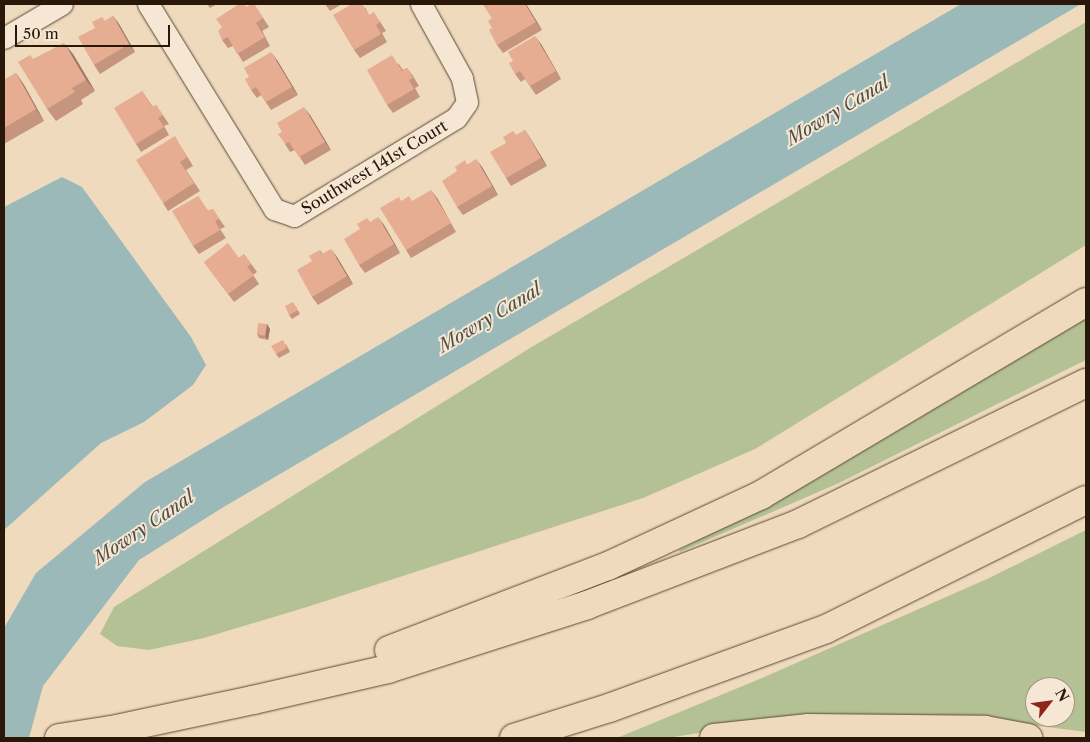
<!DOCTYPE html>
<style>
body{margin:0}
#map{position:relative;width:1090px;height:742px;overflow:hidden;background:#efdabd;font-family:"Libre Caslon Text",serif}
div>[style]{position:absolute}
.green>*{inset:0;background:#b4c195}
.water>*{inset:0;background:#9bb9b8}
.roads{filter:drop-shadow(0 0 1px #5a4836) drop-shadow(0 0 1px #5a4836)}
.street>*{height:21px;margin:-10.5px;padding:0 10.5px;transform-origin:10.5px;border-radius:10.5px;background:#f5e7d4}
.highway>*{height:28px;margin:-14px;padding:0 14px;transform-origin:14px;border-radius:14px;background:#efdabd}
.wall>*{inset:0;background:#c6957e}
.shaded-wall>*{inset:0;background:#a17966}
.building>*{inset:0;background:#e6ad92}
span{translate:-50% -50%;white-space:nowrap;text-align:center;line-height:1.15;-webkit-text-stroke:4px #f5e7d4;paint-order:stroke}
.street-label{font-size:16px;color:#291809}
.water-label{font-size:18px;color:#515046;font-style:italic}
.frame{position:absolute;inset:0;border:5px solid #291809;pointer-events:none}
.north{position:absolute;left:1025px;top:677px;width:50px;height:50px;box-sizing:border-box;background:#f5e7d4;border:1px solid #a39483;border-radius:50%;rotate:60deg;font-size:14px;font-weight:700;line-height:20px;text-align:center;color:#291809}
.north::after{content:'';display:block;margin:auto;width:18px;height:22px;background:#8f2418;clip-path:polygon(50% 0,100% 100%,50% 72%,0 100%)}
.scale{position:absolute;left:15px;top:25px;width:155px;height:22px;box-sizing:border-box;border:2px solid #291809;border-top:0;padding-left:6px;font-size:15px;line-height:18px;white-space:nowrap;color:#291809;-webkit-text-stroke:4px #f5e7d4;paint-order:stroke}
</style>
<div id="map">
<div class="green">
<i style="clip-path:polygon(1086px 22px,1086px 245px,755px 449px,643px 498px,307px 607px,204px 638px,149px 650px,117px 646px,100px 634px,114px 607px,530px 348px)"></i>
<i style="clip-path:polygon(1086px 315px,1086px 360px,839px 483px,680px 552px,679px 550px,743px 517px)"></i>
<i style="clip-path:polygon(evenodd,1086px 530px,1086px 732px,978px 718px,920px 715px,853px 716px,747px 725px,668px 738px,617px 738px,762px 678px,987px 579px,1086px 530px,1035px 687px,1065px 687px,1065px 717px,1035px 717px,1035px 687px)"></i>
</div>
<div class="water">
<i style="clip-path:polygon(961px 4px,1081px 4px,222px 508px,139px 560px,43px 686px,29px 738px,4px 738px,4px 628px,36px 573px,145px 482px)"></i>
<i style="clip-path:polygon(62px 177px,82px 187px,191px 337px,206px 365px,193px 385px,144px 422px,101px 443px,4px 530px,4px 207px)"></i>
</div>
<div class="roads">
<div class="street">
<i style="left:148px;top:4px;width:241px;rotate:58.4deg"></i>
<i style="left:274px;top:209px;width:21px;rotate:19deg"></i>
<i style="left:294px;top:216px;width:189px;rotate:-31.2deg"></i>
<i style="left:456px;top:118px;width:19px;rotate:-55deg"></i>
<i style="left:467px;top:102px;width:25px;rotate:-102deg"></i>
<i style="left:462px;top:78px;width:85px;rotate:-119deg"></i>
<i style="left:4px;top:38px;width:67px;rotate:-30.4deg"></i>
</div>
<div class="highway">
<i style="left:389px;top:650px;width:235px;rotate:-21deg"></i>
<i style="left:608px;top:566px;width:169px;rotate:-24.9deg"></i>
<i style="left:761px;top:495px;width:378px;rotate:-30.7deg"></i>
<i style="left:59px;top:738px;width:54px;rotate:-8.6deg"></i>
<i style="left:112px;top:730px;width:144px;rotate:-12deg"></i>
<i style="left:253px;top:700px;width:139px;rotate:-12.9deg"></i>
<i style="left:388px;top:669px;width:209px;rotate:-17.8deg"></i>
<i style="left:587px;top:605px;width:226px;rotate:-21deg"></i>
<i style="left:798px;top:524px;width:321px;rotate:-26.1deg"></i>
<i style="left:514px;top:738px;width:100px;rotate:-17.5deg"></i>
<i style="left:609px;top:708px;width:231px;rotate:-20deg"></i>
<i style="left:826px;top:629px;width:290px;rotate:-26.4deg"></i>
<i style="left:714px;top:738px;width:95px;rotate:-6.1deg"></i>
<i style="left:808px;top:728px;width:177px;rotate:0.6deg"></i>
<i style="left:985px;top:730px;width:44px;rotate:10.5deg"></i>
</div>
</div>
<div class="wall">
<i style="clip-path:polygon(207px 4px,217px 4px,210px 8px)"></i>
<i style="clip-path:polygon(254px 4px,269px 27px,262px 31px,270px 46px,243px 62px,233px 46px,228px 48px,222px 40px,247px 7px)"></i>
<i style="clip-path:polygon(325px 4px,342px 4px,330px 11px)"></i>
<i style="clip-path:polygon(483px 4px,526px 4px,542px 30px,503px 53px,497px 45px,492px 28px,492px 18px)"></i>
<i style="clip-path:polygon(365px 7px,369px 15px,379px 20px,386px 31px,382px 33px,387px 42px,360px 58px,354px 50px)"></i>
<i style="clip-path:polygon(113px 16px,119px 24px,135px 52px,100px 74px,94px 65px,105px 21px)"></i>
<i style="clip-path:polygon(541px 44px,561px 79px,536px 95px,525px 79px,521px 82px,515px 74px)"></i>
<i style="clip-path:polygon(73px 54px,95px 91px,81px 100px,83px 104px,56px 121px,47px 109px,33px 59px)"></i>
<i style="clip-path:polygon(277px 60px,298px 95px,271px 110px,261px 95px,257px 98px,251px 90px)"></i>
<i style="clip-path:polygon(398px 63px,403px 70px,407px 68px,413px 76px,419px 86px,415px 88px,420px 97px,393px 113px,387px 105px)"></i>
<i style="clip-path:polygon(16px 73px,24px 85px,44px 121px,4px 144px,4px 80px)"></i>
<i style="clip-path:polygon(142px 91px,153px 107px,156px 105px,169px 124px,164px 126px,169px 135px,141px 152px,136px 144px)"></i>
<i style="clip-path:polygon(310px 115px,331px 150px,305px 165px,295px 150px,290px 152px,285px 144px)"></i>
<i style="clip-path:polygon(525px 130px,547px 166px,511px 186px,506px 178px,506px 143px)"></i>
<i style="clip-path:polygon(180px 145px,193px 166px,186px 170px,200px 191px,168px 211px,163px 203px)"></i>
<i style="clip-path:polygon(468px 164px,482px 167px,498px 195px,463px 215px,457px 207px,457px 171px)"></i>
<i style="clip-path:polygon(198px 196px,208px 211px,213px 209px,218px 217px,225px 227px,220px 229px,226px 238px,199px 254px,193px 246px)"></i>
<i style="clip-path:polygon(437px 198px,456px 232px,411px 258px,406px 250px,412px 201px)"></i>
<i style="clip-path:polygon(370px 222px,384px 225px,400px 253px,365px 273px,359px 265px,360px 229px)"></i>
<i style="clip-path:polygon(320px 250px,323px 254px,337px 257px,353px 284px,318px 305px,312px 297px,312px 261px)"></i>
<i style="clip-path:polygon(244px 254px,257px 272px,253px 275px,259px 284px,234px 302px,204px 262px,239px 258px)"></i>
<i style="clip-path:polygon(296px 307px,300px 314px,292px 319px,289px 315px)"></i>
<i style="clip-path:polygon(267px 324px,270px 329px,268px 340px,259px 338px,257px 334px)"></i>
<i style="clip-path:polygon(286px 344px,290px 352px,279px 358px,276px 354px)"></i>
</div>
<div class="shaded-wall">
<i style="clip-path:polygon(525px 4px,526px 4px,542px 30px,536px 22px)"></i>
<i style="clip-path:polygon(113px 16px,119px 24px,135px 52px,129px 44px)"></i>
<i style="clip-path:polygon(256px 23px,262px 31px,270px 46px,265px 37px)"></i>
<i style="clip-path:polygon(535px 36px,541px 44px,561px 79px,556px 71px)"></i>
<i style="clip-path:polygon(64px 43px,73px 54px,95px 91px,86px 80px)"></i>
<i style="clip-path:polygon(271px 52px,277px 60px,298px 95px,292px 87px)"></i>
<i style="clip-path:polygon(16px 73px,24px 85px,44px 121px,36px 109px)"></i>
<i style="clip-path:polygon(304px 107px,310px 115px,331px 150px,325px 142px)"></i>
<i style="clip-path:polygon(525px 130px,530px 138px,547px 166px,541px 158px)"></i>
<i style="clip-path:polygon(476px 159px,482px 167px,498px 195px,492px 186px)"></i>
<i style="clip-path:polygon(431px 190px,437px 198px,456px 232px,451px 223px)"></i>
<i style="clip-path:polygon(378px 217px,384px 225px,400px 253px,394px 244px)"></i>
<i style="clip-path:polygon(331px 249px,337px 257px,353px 284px,347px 276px)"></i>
<i style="clip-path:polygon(267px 324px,270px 329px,268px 340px,265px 336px)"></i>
</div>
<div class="building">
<i style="clip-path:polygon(239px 4px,244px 4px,246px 7px,252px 4px,254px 4px,263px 18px,256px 23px,265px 37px,237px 54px,228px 37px,222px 40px,218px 31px,222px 27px,216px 19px)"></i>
<i style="clip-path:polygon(352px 4px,362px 4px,369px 15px,374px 12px,380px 22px,376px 25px,381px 34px,354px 50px,333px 15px)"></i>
<i style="clip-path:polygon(483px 4px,525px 4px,536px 22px,497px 45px,489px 30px,492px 28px,488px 21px,492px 18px)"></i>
<i style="clip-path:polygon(113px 16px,129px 44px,94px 65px,78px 37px,95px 28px,92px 22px,102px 17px,105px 21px)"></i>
<i style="clip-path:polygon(535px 36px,556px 71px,530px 86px,520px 71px,515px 74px,509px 63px,513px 61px,508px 52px)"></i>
<i style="clip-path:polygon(64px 43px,86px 80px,72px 88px,75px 92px,47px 109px,18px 62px,30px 55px,33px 59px)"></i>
<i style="clip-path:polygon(271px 52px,292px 87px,266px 102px,256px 87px,251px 90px,245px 79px,249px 77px,244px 68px)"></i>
<i style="clip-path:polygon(392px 55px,402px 71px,407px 68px,413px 78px,409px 80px,414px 89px,387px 105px,367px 70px)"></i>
<i style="clip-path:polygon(16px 73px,36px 109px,4px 128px,4px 80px)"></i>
<i style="clip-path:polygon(142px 91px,152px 107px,156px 105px,163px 115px,158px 118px,164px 127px,136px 144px,114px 108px)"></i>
<i style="clip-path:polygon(304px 107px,325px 142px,299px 157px,289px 142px,285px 144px,278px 134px,282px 132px,277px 123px)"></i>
<i style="clip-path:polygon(525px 130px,541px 158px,506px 178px,490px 152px,506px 143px,503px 137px,513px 131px,516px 135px)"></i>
<i style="clip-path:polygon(175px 136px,187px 157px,180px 162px,194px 183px,163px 203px,136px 160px)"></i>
<i style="clip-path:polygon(476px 159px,492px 186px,457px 207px,442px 181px,457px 171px,455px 167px,465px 160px,467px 165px)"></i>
<i style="clip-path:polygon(431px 190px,451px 223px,406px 250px,380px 208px,399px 197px,401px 201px,409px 196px,412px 201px)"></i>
<i style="clip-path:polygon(198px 196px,208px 211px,213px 209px,219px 219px,215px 221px,220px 230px,193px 246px,172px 211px)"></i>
<i style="clip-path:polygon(378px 217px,394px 244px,359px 265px,344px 239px,360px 229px,357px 224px,367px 218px,370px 222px)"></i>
<i style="clip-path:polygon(228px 243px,239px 258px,244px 254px,251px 264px,247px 267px,254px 275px,228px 294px,204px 262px)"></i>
<i style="clip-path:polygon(331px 249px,347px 276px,312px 297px,297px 270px,312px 261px,309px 256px,320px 250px,322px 254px)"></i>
<i style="clip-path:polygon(293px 302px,298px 310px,289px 315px,285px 306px)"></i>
<i style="clip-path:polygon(258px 323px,267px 324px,265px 336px,257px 334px)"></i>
<i style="clip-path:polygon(283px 340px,287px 348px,276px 354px,271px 346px)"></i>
</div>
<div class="street-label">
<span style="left:374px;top:167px;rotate:-31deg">Southwest 141st Court</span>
</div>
<div class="water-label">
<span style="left:838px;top:111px;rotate:-31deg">Mowry Canal</span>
<span style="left:490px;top:318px;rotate:-31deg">Mowry Canal</span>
<span style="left:144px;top:528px;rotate:-34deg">Mowry Canal</span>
</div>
<div class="frame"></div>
<div class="north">N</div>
<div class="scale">50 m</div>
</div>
